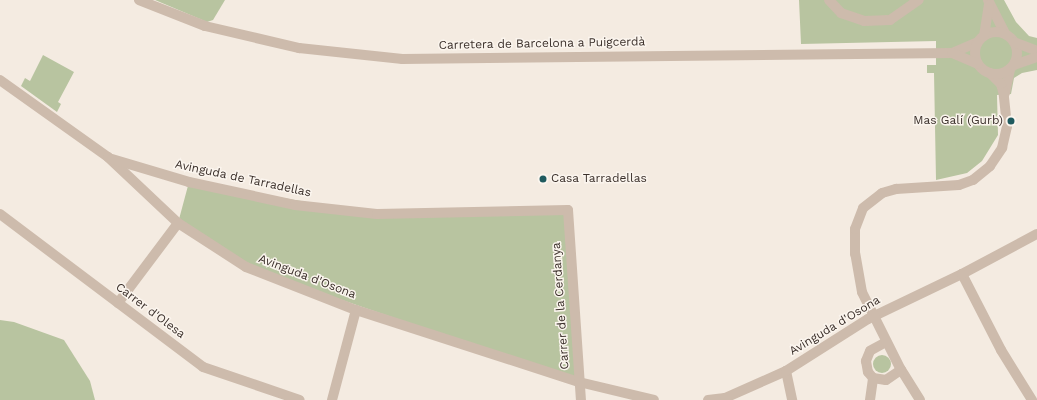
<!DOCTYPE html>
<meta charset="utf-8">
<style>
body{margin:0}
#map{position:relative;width:1037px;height:400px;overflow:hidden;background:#f4ebe1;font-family:"Work Sans",sans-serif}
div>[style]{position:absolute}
.green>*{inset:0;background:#b8c4a0}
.round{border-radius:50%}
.minor>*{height:10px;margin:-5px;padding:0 5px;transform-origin:5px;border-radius:5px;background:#cdbbac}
.tertiary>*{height:10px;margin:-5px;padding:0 5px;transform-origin:5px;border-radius:5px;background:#cdbbac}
.tertiary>.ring{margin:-5px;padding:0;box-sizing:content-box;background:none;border:10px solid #cdbbac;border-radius:50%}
.dots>*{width:11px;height:11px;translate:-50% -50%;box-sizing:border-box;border:2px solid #fbf5ee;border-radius:50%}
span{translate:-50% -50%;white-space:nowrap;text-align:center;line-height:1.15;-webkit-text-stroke:3px #fbf5ee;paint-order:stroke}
.street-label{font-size:12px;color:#3b302b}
.poi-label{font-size:12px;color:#3b302b}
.right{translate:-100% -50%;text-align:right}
.left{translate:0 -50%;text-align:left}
</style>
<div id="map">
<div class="green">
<i style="clip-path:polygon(155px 0,225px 0,213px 20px,207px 22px)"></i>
<i style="clip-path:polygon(799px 0,1004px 0,1016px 22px,1029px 36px,1037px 38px,1037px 70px,1022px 73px,1014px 78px,1011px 94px,997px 95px,998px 135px,982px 161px,967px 173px,936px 180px,934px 73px,927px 73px,927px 65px,936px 65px,936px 41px,801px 44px)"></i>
<i style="clip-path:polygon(43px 55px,74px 72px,58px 102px,61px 104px,57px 112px,21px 86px,25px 78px,30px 81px)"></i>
<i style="clip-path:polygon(189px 182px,377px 214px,568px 210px,581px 382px,246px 267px,178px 223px)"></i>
<i style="clip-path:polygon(0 320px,14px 322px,64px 340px,90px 381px,95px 400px,0 400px)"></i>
<i class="round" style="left:873px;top:355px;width:18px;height:18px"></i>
</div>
<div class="minor">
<i style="left:0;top:80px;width:133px;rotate:35.5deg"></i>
<i style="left:108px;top:157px;width:96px;rotate:43.3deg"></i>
<i style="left:178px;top:223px;width:81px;rotate:32.9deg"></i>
<i style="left:246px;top:267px;width:118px;rotate:21.4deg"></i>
<i style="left:356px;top:310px;width:234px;rotate:17.9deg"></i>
<i style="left:579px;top:382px;width:77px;rotate:13.5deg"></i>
<i style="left:1005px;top:93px;width:25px;rotate:-78deg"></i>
<i style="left:112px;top:159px;width:80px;rotate:16.6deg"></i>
<i style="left:189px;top:182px;width:108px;rotate:12.2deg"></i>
<i style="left:295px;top:205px;width:82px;rotate:6.3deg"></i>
<i style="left:377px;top:214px;width:191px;rotate:-1.2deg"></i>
<i style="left:568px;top:210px;width:190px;rotate:86.1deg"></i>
<i style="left:0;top:214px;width:254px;rotate:37deg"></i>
<i style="left:203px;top:367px;width:102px;rotate:18.8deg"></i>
<i style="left:962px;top:274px;width:85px;rotate:62.8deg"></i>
<i style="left:1001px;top:350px;width:59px;rotate:58.2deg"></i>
<i style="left:118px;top:303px;width:100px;rotate:-53.1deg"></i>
<i style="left:886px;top:342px;width:18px;rotate:151deg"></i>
<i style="left:870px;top:351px;width:11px;rotate:112deg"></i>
<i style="left:866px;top:361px;width:11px;rotate:80deg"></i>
<i style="left:868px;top:372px;width:8px;rotate:50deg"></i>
<i style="left:873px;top:378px;width:13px;rotate:9deg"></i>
<i style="left:886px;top:380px;width:18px;rotate:-34deg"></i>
<i style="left:786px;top:371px;width:30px;rotate:78deg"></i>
<i style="left:332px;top:400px;width:93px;rotate:-75.1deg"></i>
<i style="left:708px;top:400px;width:17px;rotate:-7deg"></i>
<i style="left:725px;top:398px;width:67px;rotate:-23.9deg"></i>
<i style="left:786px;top:371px;width:97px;rotate:-32.4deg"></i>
<i style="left:868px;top:319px;width:104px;rotate:-25.6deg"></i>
<i style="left:962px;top:274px;width:85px;rotate:-28.1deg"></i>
<i style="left:870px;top:400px;width:22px;rotate:-82deg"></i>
<i style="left:920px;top:400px;width:36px;rotate:-122deg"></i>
<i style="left:901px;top:370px;width:87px;rotate:-116.6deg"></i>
<i style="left:862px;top:292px;width:39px;rotate:-100deg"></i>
<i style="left:855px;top:254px;width:25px;rotate:-90deg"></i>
<i style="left:855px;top:229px;width:22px;rotate:-69deg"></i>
<i style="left:863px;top:208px;width:24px;rotate:-38deg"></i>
<i style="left:882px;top:193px;width:15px;rotate:-16deg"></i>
<i style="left:896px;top:189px;width:63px;rotate:-3.6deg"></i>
<i style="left:959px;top:185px;width:15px;rotate:-20deg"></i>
<i style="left:973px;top:180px;width:22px;rotate:-39deg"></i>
<i style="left:990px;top:166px;width:22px;rotate:-56deg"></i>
<i style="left:1002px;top:148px;width:23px;rotate:-77deg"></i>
<i style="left:1007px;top:126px;width:31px;rotate:-96deg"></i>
<i style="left:1004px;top:95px;width:11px;rotate:-105deg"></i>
<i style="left:1001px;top:84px;width:16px;rotate:-135deg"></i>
</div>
<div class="tertiary">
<i style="left:139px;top:0;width:71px;rotate:21.5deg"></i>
<i style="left:205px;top:26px;width:97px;rotate:13.2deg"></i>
<i style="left:299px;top:48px;width:104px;rotate:6.1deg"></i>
<i style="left:402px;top:59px;width:550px;rotate:-0.63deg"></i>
<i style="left:952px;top:53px;width:28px;rotate:-23deg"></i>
<i style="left:829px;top:0;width:18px;rotate:47deg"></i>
<i style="left:841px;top:13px;width:24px;rotate:19deg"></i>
<i style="left:864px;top:21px;width:26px;rotate:-2deg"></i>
<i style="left:890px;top:20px;width:35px;rotate:-35deg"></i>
<i style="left:988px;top:0;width:38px;rotate:63deg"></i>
<i class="ring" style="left:975px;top:32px;width:32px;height:32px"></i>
<i style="left:984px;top:36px;width:31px;rotate:-81deg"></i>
<i style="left:1014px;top:42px;width:25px;rotate:21deg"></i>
<i style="left:952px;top:53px;width:28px;rotate:23deg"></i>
<i style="left:1014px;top:65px;width:24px;rotate:-19deg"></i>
</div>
<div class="dots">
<i style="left:1011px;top:121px;background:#1f5a5e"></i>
<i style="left:543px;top:179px;background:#1f5a5e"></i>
</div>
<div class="street-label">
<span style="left:542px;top:44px;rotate:-1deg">Carretera de Barcelona a Puigcerdà</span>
<span style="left:243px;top:179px;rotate:12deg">Avinguda de Tarradellas</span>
<span style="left:307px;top:277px;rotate:21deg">Avinguda d'Osona</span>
<span style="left:561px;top:306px;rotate:-94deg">Carrer de la Cerdanya</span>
<span style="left:150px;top:311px;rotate:37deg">Carrer d'Olesa</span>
<span style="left:835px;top:326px;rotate:-31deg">Avinguda d'Osona</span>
</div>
<div class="poi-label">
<span class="right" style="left:1003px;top:121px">Mas Galí (Gurb)</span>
<span class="left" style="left:551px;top:179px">Casa Tarradellas</span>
</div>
</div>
